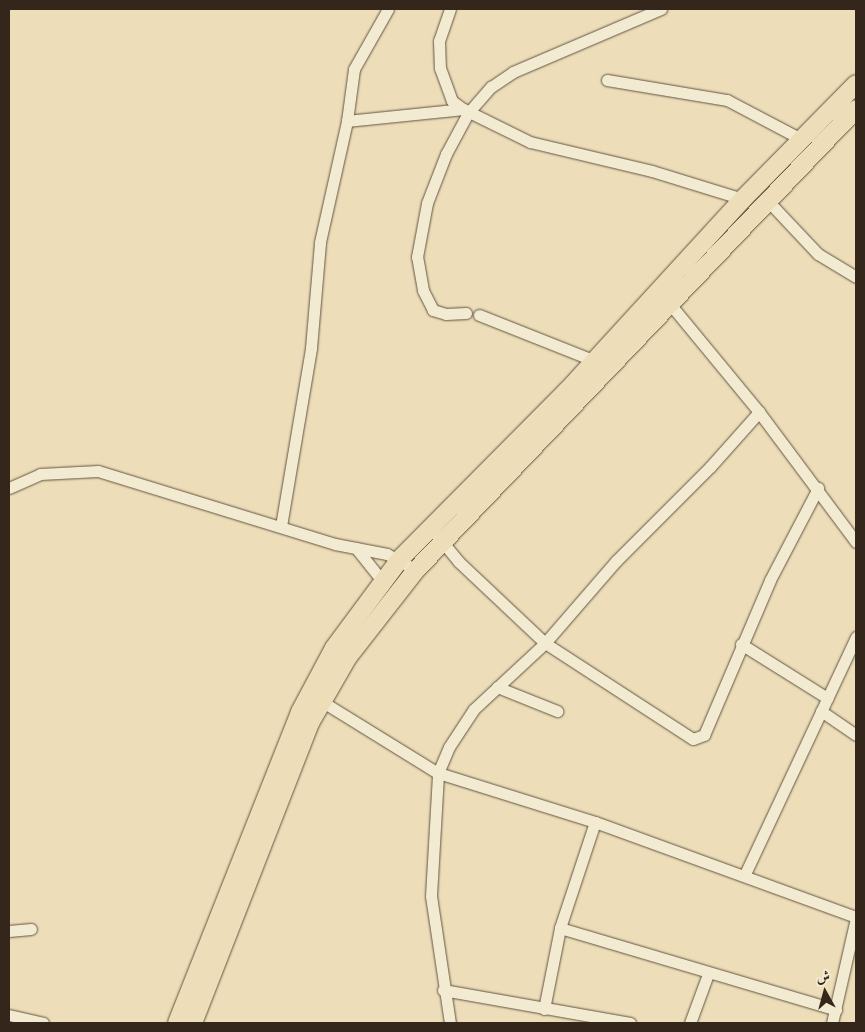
<!DOCTYPE html>
<meta charset="utf-8">
<style>
body{margin:0}
#map{position:relative;width:865px;height:1032px;overflow:hidden;background:#eddeb9;font-family:"IM FELL French Canon",Amiri,serif}
div>[style]{position:absolute}
.roads{filter:drop-shadow(0 0 1px #635442) drop-shadow(0 0 1px #635442)}
.street>*{height:11px;margin:-5.5px;padding:0 5.5px;transform-origin:5.5px;border-radius:5.5px;background:#f3ead2}
.primary>*{height:18px;margin:-9px;padding:0 9px;transform-origin:9px;border-radius:9px;background:#eddeb9}
span{translate:-50% -50%;white-space:nowrap;text-align:center;line-height:1.15;-webkit-text-stroke:5px #f3ead2;paint-order:stroke}
.frame{position:absolute;inset:0;border:10px solid #35261b;pointer-events:none}
.north{position:absolute;left:800px;top:967px;width:50px;height:50px;-webkit-text-stroke:4px #f3ead2;paint-order:stroke;rotate:353deg;font-size:14px;font-weight:700;line-height:20px;text-align:center;color:#35261b}
.north::after{content:'';display:block;margin:auto;width:18px;height:22px;background:#35261b;clip-path:polygon(50% 0,100% 100%,50% 72%,0 100%)}
</style>
<div id="map">
<div class="roads">
<div class="street">
<i style="left:450px;top:9px;width:34px;rotate:109deg"></i>
<i style="left:439px;top:41px;width:27px;rotate:88deg"></i>
<i style="left:440px;top:68px;width:35px;rotate:70deg"></i>
<i style="left:452px;top:101px;width:14px;rotate:36deg"></i>
<i style="left:463px;top:109px;width:75px;rotate:26.2deg"></i>
<i style="left:530px;top:142px;width:125px;rotate:13.4deg"></i>
<i style="left:652px;top:171px;width:95px;rotate:17.1deg"></i>
<i style="left:607px;top:80px;width:122px;rotate:9.5deg"></i>
<i style="left:727px;top:100px;width:84px;rotate:27.8deg"></i>
<i style="left:347px;top:121px;width:52px;rotate:-82.3deg"></i>
<i style="left:354px;top:69px;width:69px;rotate:-60.5deg"></i>
<i style="left:768px;top:201px;width:73px;rotate:46.7deg"></i>
<i style="left:818px;top:254px;width:44px;rotate:31.2deg"></i>
<i style="left:670px;top:304px;width:140px;rotate:50.5deg"></i>
<i style="left:759px;top:412px;width:162px;rotate:53.3deg"></i>
<i style="left:466px;top:313px;width:20px;rotate:177deg"></i>
<i style="left:446px;top:314px;width:14px;rotate:-163deg"></i>
<i style="left:433px;top:310px;width:22px;rotate:-117deg"></i>
<i style="left:423px;top:290px;width:34px;rotate:-100deg"></i>
<i style="left:417px;top:257px;width:55px;rotate:-79.5deg"></i>
<i style="left:427px;top:203px;width:53px;rotate:-68.8deg"></i>
<i style="left:446px;top:154px;width:47px;rotate:-61.8deg"></i>
<i style="left:468px;top:113px;width:35px;rotate:-49deg"></i>
<i style="left:491px;top:87px;width:27px;rotate:-34deg"></i>
<i style="left:513px;top:72px;width:161px;rotate:-23.1deg"></i>
<i style="left:479px;top:315px;width:130px;rotate:21.6deg"></i>
<i style="left:9px;top:488px;width:34px;rotate:-24deg"></i>
<i style="left:40px;top:474px;width:58px;rotate:-3deg"></i>
<i style="left:98px;top:471px;width:248px;rotate:17.1deg"></i>
<i style="left:335px;top:544px;width:53px;rotate:10.9deg"></i>
<i style="left:387px;top:554px;width:33px;rotate:29deg"></i>
<i style="left:281px;top:526px;width:181px;rotate:-80.4deg"></i>
<i style="left:311px;top:348px;width:106px;rotate:-85.1deg"></i>
<i style="left:320px;top:242px;width:124px;rotate:-77.4deg"></i>
<i style="left:347px;top:121px;width:117px;rotate:-5.9deg"></i>
<i style="left:431px;top:528px;width:44px;rotate:50.5deg"></i>
<i style="left:459px;top:562px;width:118px;rotate:43.3deg"></i>
<i style="left:545px;top:643px;width:176px;rotate:33deg"></i>
<i style="left:693px;top:739px;width:12px;rotate:-20deg"></i>
<i style="left:704px;top:735px;width:168px;rotate:-66.9deg"></i>
<i style="left:770px;top:580px;width:104px;rotate:-62.4deg"></i>
<i style="left:356px;top:548px;width:43px;rotate:51.5deg"></i>
<i style="left:741px;top:644px;width:102px;rotate:32.1deg"></i>
<i style="left:497px;top:687px;width:65px;rotate:21.8deg"></i>
<i style="left:318px;top:699px;width:141px;rotate:31.7deg"></i>
<i style="left:438px;top:773px;width:164px;rotate:17.3deg"></i>
<i style="left:595px;top:822px;width:278px;rotate:20deg"></i>
<i style="left:821px;top:711px;width:42px;rotate:34.4deg"></i>
<i style="left:595px;top:822px;width:112px;rotate:108.3deg"></i>
<i style="left:560px;top:928px;width:288px;rotate:16.5deg"></i>
<i style="left:745px;top:874px;width:262px;rotate:-64.9deg"></i>
<i style="left:9px;top:931px;width:22px;rotate:-5deg"></i>
<i style="left:443px;top:990px;width:190px;rotate:10deg"></i>
<i style="left:544px;top:1009px;width:83px;rotate:-78.8deg"></i>
<i style="left:9px;top:1015px;width:35px;rotate:13deg"></i>
<i style="left:450px;top:1023px;width:128px;rotate:-98.5deg"></i>
<i style="left:431px;top:896px;width:123px;rotate:-86.7deg"></i>
<i style="left:438px;top:773px;width:28px;rotate:-67deg"></i>
<i style="left:449px;top:747px;width:45px;rotate:-56.7deg"></i>
<i style="left:474px;top:709px;width:97px;rotate:-42.9deg"></i>
<i style="left:545px;top:643px;width:108px;rotate:-49.1deg"></i>
<i style="left:616px;top:561px;width:133px;rotate:-45deg"></i>
<i style="left:710px;top:467px;width:74px;rotate:-48.3deg"></i>
<i style="left:690px;top:1023px;width:52px;rotate:-69.8deg"></i>
<i style="left:832px;top:1023px;width:108px;rotate:-77.1deg"></i>
</div>
<div class="primary">
<i style="left:177px;top:1023px;width:334px;rotate:-68.4deg"></i>
<i style="left:300px;top:712px;width:72px;rotate:-62deg"></i>
<i style="left:334px;top:648px;width:111px;rotate:-53.4deg"></i>
<i style="left:400px;top:559px;width:237px;rotate:-45.2deg"></i>
<i style="left:567px;top:391px;width:260px;rotate:-47.5deg"></i>
<i style="left:743px;top:199px;width:161px;rotate:-45.5deg"></i>
<i style="left:193px;top:1023px;width:322px;rotate:-68.7deg"></i>
<i style="left:310px;top:723px;width:76px;rotate:-60.1deg"></i>
<i style="left:348px;top:657px;width:110px;rotate:-52deg"></i>
<i style="left:416px;top:570px;width:637px;rotate:-46.34deg"></i>
</div>
</div>
<div class="frame"></div>
<div class="north">ش</div>
</div>
